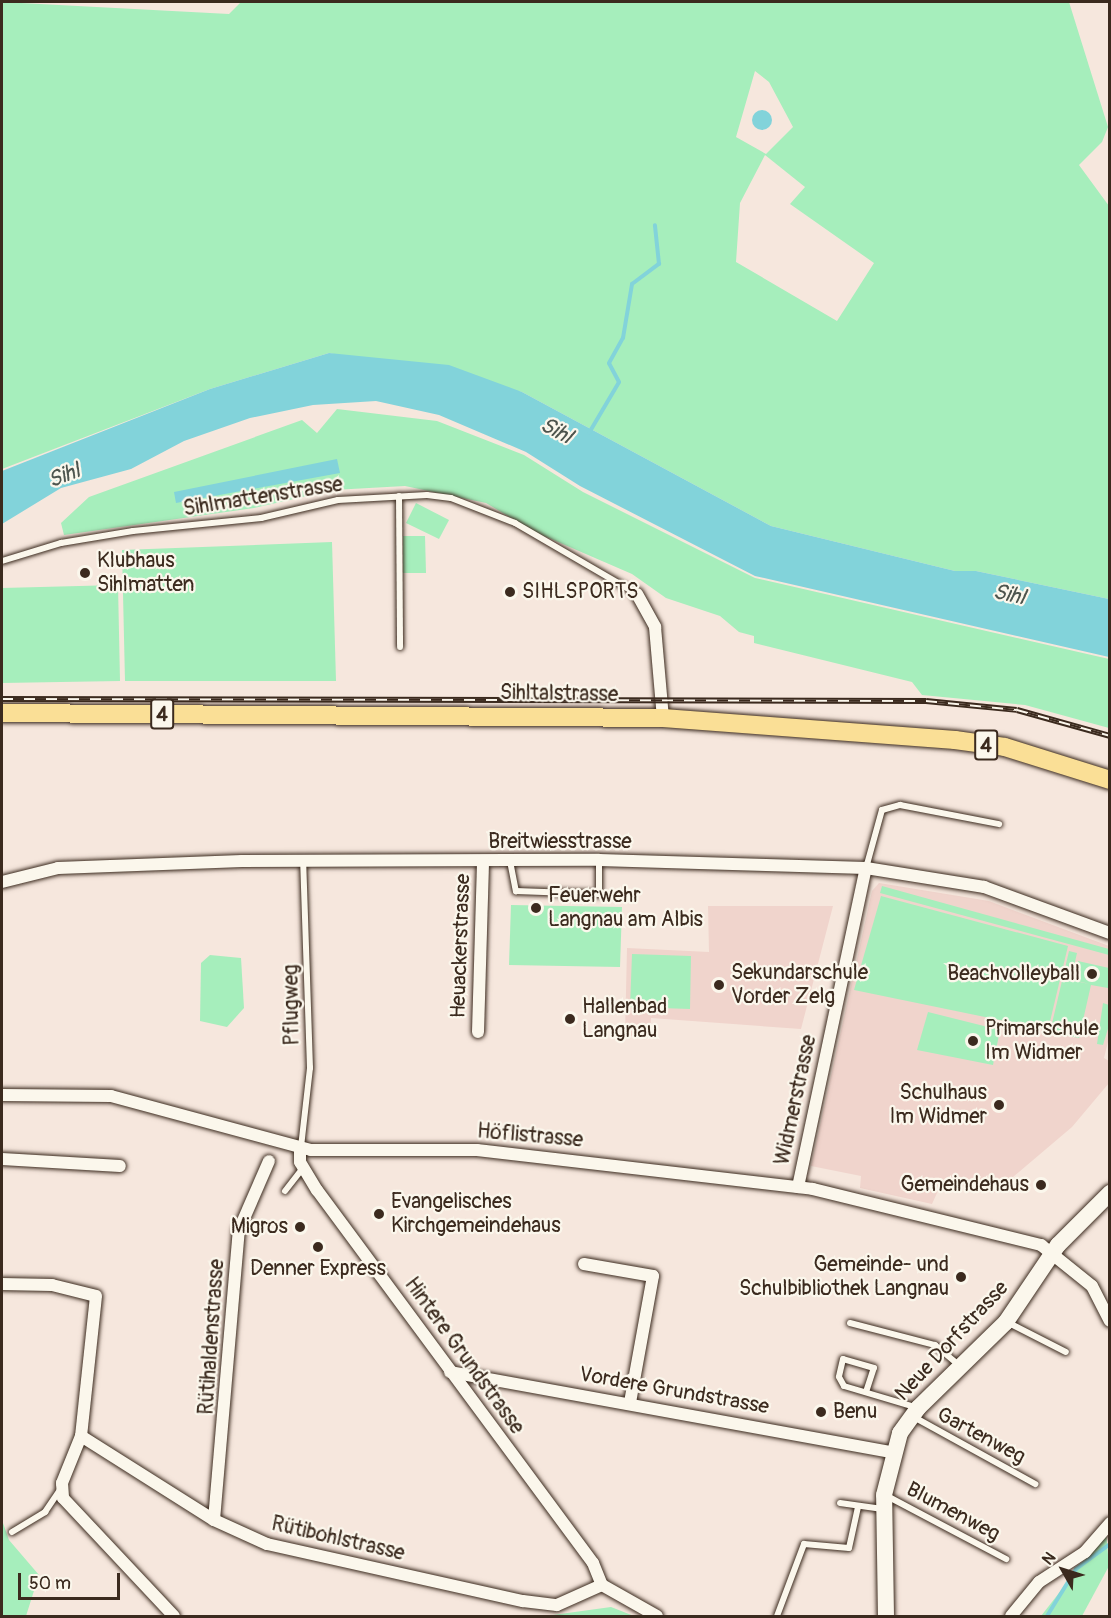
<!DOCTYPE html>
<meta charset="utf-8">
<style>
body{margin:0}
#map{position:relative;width:1111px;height:1618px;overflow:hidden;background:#f6e7dd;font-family:Pangolin,sans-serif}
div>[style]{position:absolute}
.built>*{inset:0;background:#f0d4cc}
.green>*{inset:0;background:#a6eebc}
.water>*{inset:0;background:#82d3da}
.round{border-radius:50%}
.stream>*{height:4px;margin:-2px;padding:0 2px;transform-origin:2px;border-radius:2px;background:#82d3da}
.roads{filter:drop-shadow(0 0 2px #3b2a1e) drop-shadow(0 0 2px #3b2a1e)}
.service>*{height:6px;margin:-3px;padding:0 3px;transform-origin:3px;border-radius:3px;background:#fbf7ec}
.minor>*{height:12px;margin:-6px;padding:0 6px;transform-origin:6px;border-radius:6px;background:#fbf7ec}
.secondary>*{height:16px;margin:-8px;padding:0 8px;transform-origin:8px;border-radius:8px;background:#fbf7ec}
.primary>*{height:18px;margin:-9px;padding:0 9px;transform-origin:9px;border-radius:9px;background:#fadf96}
.rail>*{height:6px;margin-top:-3px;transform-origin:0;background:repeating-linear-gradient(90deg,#fbf7ec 0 11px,#3b2a1e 0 22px);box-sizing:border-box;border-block:2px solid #3b2a1e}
.dots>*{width:16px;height:16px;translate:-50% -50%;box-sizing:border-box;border:3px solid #fbf7ec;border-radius:50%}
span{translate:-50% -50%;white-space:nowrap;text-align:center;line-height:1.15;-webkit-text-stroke:4.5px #fbf7ec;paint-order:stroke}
.shield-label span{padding:2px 4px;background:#fbf7ec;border:2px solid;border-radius:4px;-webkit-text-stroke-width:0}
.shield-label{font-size:20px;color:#3b2a1e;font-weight:700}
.street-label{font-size:21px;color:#3b2a1e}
.poi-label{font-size:21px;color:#3b2a1e}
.left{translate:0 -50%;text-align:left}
.right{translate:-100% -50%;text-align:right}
.water-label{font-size:22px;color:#4d544d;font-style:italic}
.frame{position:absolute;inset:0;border:3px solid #3b2a1e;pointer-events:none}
.north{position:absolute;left:1033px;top:1540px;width:60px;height:60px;-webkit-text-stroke:4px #fbf7ec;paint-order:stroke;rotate:309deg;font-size:16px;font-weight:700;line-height:24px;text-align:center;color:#3b2a1e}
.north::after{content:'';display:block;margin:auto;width:21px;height:27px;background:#3b2a1e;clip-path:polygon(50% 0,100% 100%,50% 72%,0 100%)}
.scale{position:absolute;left:18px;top:1573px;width:102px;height:27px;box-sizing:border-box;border:3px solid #3b2a1e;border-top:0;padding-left:8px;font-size:18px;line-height:21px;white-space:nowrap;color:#3b2a1e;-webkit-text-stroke:4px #fbf7ec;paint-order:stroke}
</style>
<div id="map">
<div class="built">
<i style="clip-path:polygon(879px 883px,989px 901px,1109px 946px,1109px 1038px,1104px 1058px,1109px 1061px,1109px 1083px,1072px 1127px,994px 1193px,942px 1182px,932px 1204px,860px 1188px,861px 1176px,811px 1166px,872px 891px)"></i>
<i style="clip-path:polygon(708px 906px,833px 906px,801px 1029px,651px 1018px,650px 1038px,625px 1035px,627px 948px,709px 952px)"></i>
</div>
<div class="green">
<i style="clip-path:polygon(evenodd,2px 2px,229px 14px,241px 2px,1069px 2px,1108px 127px,1102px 142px,1079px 165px,1109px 206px,1109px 599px,976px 571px,955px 571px,771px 526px,522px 392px,329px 353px,210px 389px,2px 469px,2px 2px,755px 71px,769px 82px,793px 127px,766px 154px,736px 137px,755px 71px,2px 2px,765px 155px,805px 187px,790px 204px,874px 263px,837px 321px,736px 262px,740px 203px,765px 155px)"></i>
<i style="clip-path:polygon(337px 409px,437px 421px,524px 455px,583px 492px,755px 578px,1109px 659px,1109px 728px,1025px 705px,922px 695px,912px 682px,754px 643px,754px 636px,739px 632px,720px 616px,666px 598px,632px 574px,535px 532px,486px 503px,405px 486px,333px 490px,254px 508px,64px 535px,61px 523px,89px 497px,302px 420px,317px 433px)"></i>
<i style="clip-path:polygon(416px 503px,449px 520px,439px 539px,406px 523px)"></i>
<i style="clip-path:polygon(403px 536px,425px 536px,426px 573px,403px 573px)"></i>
<i style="clip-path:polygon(332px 542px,336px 681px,125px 681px,122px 550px)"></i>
<i style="clip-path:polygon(118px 585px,120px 681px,2px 683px,2px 588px)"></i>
<i style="clip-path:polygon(882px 886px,1109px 949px,1109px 955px,880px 893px)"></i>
<i style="clip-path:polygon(881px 896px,1068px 946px,1048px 1030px,854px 990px)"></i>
<i style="clip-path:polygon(511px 905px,622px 907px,620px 967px,509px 965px)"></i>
<i style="clip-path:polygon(1069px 951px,1077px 953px,1071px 980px,1089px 984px,1074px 980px,1078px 961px,1109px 968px,1108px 988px,1091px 985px,1079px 1038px,1050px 1032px)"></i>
<i style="clip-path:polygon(632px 954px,691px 956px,690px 1009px,630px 1007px)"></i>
<i style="clip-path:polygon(210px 955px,241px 958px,244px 1008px,227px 1027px,200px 1021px,201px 963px)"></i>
<i style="clip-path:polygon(1103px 1003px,1109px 1005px,1110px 1022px,1103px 1045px,1097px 1044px)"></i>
<i style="clip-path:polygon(928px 1012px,1000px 1030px,993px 1065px,917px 1050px)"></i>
<i style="clip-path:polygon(2px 1520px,9px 1540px,39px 1575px,26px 1616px,2px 1616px)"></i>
<i style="clip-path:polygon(1106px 1533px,1109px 1566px,1082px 1616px,1041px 1616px)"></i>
<i style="clip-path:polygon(611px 1607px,634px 1616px,552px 1616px,553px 1615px)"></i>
</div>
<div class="water">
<i class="round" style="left:752px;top:110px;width:20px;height:20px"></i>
<i style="clip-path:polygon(329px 353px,449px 365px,522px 392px,771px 526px,955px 571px,976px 571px,1109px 599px,1109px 657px,755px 576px,580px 486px,526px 452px,439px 415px,376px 401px,313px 405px,250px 418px,184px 441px,131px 469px,61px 488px,2px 524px,2px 471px,210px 389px)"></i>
<i style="clip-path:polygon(337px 459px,340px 473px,176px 503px,174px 492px)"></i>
</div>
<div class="stream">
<i style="left:589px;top:433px;width:59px;rotate:-59.5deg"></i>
<i style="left:619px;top:382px;width:21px;rotate:-118deg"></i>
<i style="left:609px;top:363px;width:29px;rotate:-61deg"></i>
<i style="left:623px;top:338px;width:55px;rotate:-80.5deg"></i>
<i style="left:632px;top:284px;width:34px;rotate:-37deg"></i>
<i style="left:659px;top:264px;width:39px;rotate:-96deg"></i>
<i style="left:1047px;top:1616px;width:55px;rotate:-58.3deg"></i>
<i style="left:1076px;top:1569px;width:42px;rotate:-36.3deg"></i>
</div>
<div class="roads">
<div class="service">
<i style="left:399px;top:496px;width:151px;rotate:89.6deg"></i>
<i style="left:2px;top:561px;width:62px;rotate:-17deg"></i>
<i style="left:61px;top:543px;width:73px;rotate:-9.5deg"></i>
<i style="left:133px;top:531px;width:129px;rotate:-5.8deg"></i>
<i style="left:261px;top:518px;width:79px;rotate:-13.2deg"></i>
<i style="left:338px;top:500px;width:89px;rotate:-3.2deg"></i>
<i style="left:427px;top:495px;width:24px;rotate:7deg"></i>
<i style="left:451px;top:498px;width:69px;rotate:21.3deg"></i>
<i style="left:515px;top:523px;width:141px;rotate:30.2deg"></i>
<i style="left:510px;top:861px;width:31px;rotate:79deg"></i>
<i style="left:516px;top:891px;width:83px;rotate:2.1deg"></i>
<i style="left:599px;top:894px;width:34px;rotate:-90deg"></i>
<i style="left:866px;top:868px;width:60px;rotate:-74.6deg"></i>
<i style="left:882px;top:810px;width:19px;rotate:-16deg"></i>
<i style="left:900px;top:805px;width:101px;rotate:10.9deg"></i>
<i style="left:301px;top:1147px;width:80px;rotate:-83.5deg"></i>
<i style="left:310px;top:1068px;width:207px;rotate:-91.9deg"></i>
<i style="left:285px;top:1191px;width:29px;rotate:-52deg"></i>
<i style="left:1007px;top:1322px;width:66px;rotate:27deg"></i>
<i style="left:850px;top:1323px;width:88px;rotate:14.5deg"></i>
<i style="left:935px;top:1345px;width:31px;rotate:40deg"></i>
<i style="left:866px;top:1392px;width:25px;rotate:-72deg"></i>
<i style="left:874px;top:1368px;width:32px;rotate:-164deg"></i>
<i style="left:843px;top:1359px;width:18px;rotate:103deg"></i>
<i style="left:839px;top:1377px;width:10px;rotate:61deg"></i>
<i style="left:844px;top:1386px;width:77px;rotate:16.6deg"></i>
<i style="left:912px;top:1416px;width:141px;rotate:28.9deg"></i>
<i style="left:887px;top:1496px;width:135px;rotate:27.9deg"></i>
<i style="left:840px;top:1503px;width:43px;rotate:7.9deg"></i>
<i style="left:12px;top:1532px;width:39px;rotate:-31deg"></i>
<i style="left:45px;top:1512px;width:27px;rotate:-56deg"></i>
<i style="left:777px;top:1616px;width:77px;rotate:-69.4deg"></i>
<i style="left:804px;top:1544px;width:45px;rotate:5.1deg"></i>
<i style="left:849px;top:1548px;width:42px;rotate:-77.6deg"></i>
</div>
<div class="minor">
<i style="left:637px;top:594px;width:38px;rotate:61deg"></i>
<i style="left:655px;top:627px;width:91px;rotate:85deg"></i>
<i style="left:2px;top:882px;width:58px;rotate:-14deg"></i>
<i style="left:58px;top:868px;width:184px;rotate:-2.2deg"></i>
<i style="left:242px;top:861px;width:357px;rotate:-0.2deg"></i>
<i style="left:599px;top:860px;width:267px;rotate:1.7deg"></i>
<i style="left:866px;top:868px;width:120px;rotate:9.1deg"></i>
<i style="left:984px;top:887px;width:134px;rotate:20.1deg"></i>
<i style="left:478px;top:1032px;width:171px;rotate:-88.3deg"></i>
<i style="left:2px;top:1095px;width:109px;rotate:0.5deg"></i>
<i style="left:111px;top:1096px;width:207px;rotate:15.1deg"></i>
<i style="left:311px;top:1150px;width:166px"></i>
<i style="left:477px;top:1150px;width:338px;rotate:6.6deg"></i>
<i style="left:813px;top:1189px;width:235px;rotate:13.8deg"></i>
<i style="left:1041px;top:1245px;width:65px;rotate:38.8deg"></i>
<i style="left:1092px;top:1286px;width:39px;rotate:63deg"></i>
<i style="left:300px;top:1148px;width:14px;rotate:90deg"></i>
<i style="left:300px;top:1162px;width:33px;rotate:59deg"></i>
<i style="left:317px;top:1190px;width:464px;rotate:53.5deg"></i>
<i style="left:593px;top:1563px;width:24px;rotate:68deg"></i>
<i style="left:2px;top:1159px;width:118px;rotate:3.4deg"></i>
<i style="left:798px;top:1187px;width:326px;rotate:-78deg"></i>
<i style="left:584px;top:1264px;width:70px;rotate:9.9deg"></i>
<i style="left:653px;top:1276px;width:128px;rotate:100.3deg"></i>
<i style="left:2px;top:1284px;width:50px;rotate:1.1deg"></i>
<i style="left:52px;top:1285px;width:45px;rotate:14deg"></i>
<i style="left:96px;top:1296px;width:141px;rotate:96.1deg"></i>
<i style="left:81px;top:1436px;width:157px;rotate:32.3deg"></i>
<i style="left:214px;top:1520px;width:58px;rotate:24.4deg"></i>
<i style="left:267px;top:1544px;width:262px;rotate:12.6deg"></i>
<i style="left:523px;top:1601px;width:34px;rotate:7deg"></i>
<i style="left:557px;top:1605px;width:49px;rotate:-24deg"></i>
<i style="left:602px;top:1585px;width:63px;rotate:29.4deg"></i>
<i style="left:450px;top:1372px;width:448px;rotate:10.3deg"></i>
<i style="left:81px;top:1436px;width:51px;rotate:112deg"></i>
<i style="left:62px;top:1483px;width:15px;rotate:86deg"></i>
<i style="left:63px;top:1498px;width:162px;rotate:46.8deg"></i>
<i style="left:214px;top:1520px;width:291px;rotate:-85.1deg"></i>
<i style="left:239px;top:1230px;width:75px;rotate:-66.5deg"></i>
<i style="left:1011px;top:1616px;width:44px;rotate:-50.5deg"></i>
<i style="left:1039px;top:1582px;width:55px;rotate:-33.1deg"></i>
<i style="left:1085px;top:1552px;width:38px;rotate:-49deg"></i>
</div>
<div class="secondary">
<i style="left:886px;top:1616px;width:121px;rotate:-90.9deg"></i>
<i style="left:884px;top:1495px;width:64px;rotate:-75.5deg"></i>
<i style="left:900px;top:1433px;width:31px;rotate:-54deg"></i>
<i style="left:918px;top:1408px;width:123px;rotate:-44.3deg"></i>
<i style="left:1006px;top:1322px;width:93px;rotate:-56deg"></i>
<i style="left:1058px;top:1245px;width:74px;rotate:-45deg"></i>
</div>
<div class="primary">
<i style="left:2px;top:713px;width:661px;rotate:0.43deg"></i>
<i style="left:663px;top:718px;width:293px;rotate:4.3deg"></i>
<i style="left:955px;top:740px;width:50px;rotate:8deg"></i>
<i style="left:1005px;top:747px;width:110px;rotate:17.4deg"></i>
</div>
</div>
<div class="rail">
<i style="left:2px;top:699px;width:924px;rotate:0.12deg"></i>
<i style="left:926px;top:701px;width:91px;rotate:5.6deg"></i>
<i style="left:1017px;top:710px;width:97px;rotate:15.6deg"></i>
</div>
<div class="dots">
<i style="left:85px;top:573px;background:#3b2a1e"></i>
<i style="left:510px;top:592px;background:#3b2a1e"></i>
<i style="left:536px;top:908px;background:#3b2a1e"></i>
<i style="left:1092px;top:974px;background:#3b2a1e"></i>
<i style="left:719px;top:985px;background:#3b2a1e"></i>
<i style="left:570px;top:1019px;background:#3b2a1e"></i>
<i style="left:973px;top:1041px;background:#3b2a1e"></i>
<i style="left:999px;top:1105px;background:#3b2a1e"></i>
<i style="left:1041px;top:1185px;background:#3b2a1e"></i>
<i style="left:379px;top:1214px;background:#3b2a1e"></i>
<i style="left:300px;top:1227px;background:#3b2a1e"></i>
<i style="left:318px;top:1247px;background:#3b2a1e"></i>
<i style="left:961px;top:1277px;background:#3b2a1e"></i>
<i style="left:821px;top:1412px;background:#3b2a1e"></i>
</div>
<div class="shield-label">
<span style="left:162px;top:714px">4</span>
<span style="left:986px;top:745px">4</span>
</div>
<div class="street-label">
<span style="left:263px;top:497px;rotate:-9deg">Sihlmattenstrasse</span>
<span style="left:559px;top:694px;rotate:1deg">Sihltalstrasse</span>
<span style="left:560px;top:842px">Breitwiesstrasse</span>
<span style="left:461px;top:946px;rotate:-88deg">Heuackerstrasse</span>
<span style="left:292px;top:1005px;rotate:-91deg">Pflugweg</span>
<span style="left:796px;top:1100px;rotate:-78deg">Widmerstrasse</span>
<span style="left:530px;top:1136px;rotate:5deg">Höflistrasse</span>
<span style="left:212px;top:1337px;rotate:-86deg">Rütihaldenstrasse</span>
<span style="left:952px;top:1341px;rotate:-47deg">Neue Dorfstrasse</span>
<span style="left:464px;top:1356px;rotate:54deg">Hintere Grundstrasse</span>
<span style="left:674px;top:1391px;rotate:10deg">Vordere Grundstrasse</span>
<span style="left:981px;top:1436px;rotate:28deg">Gartenweg</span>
<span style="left:953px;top:1512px;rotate:28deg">Blumenweg</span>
<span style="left:338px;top:1539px;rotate:13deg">Rütibohlstrasse</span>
</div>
<div class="poi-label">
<span class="left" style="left:97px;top:573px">Klubhaus<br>Sihlmatten</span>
<span class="left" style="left:522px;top:592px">SIHLSPORTS</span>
<span class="left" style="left:548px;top:908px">Feuerwehr<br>Langnau am Albis</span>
<span class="left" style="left:731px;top:985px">Sekundarschule<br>Vorder Zelg</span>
<span class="right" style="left:1080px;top:974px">Beachvolleyball</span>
<span class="left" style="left:582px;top:1019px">Hallenbad<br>Langnau</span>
<span class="left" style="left:985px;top:1041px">Primarschule<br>Im Widmer</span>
<span class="right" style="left:987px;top:1105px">Schulhaus<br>Im Widmer</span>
<span class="right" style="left:1029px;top:1185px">Gemeindehaus</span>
<span class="left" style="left:391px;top:1214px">Evangelisches<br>Kirchgemeindehaus</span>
<span class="right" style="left:288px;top:1227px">Migros</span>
<span class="right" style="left:949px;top:1277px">Gemeinde- und<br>Schulbibliothek Langnau</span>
<span style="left:318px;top:1269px">Denner Express</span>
<span class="left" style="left:833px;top:1412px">Benu</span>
</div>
<div class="water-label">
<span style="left:556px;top:431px;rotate:28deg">Sihl</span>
<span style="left:64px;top:476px;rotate:-21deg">Sihl</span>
<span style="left:1009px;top:595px;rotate:12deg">Sihl</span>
</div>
<div class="frame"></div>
<div class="north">N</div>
<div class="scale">50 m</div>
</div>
